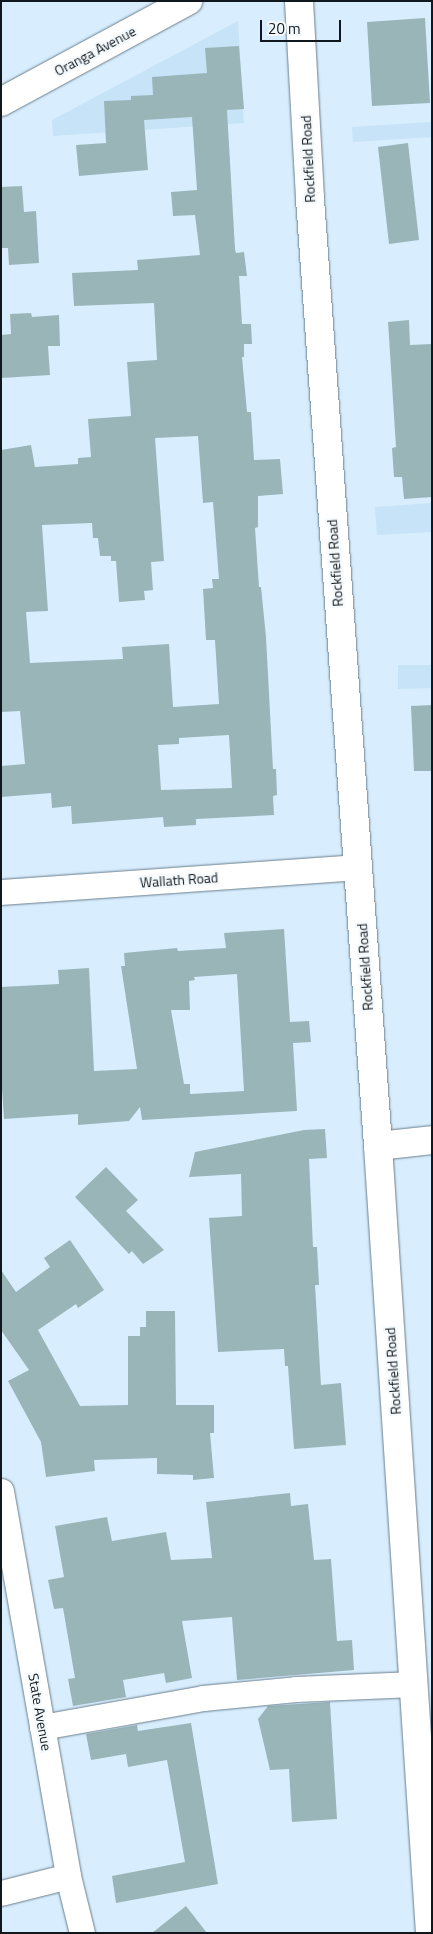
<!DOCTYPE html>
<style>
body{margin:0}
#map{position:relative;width:433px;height:1934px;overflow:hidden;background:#d8eefe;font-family:"Titillium Web",sans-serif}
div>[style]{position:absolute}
.built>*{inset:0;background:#c6e3f7}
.building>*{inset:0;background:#99b5b8}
.roads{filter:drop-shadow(0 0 1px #6a7e8b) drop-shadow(0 0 1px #6a7e8b)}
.street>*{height:25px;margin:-12.5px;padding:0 12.5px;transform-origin:12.5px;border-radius:12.5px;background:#fff}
.secondary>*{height:28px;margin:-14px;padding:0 14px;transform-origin:14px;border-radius:14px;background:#fff}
span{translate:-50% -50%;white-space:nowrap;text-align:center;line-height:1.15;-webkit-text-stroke:4.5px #f4f9fc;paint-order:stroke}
.street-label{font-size:14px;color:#10171d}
.frame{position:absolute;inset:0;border:2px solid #10171d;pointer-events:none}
.scale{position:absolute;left:260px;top:20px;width:81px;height:22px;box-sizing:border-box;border:2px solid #10171d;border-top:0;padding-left:6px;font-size:15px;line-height:18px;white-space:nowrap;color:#10171d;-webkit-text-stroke:4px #f4f9fc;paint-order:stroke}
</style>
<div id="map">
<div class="built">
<i style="clip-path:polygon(238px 21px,244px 123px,53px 136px,52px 120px)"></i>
<i style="clip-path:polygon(432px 122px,432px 137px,353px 142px,352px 127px)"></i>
<i style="clip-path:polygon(432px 503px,432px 532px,377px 535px,375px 507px)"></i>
<i style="clip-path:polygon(398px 665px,432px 665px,432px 688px,398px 689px)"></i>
</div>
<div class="building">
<i style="clip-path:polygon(425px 18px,430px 103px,372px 106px,367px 22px)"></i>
<i style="clip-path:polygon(evenodd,239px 46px,244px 109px,227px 110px,235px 249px,236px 253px,244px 252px,247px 276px,239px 276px,242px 324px,251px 324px,252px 344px,244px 344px,244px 357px,242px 357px,247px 412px,251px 412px,254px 460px,280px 459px,283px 494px,258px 496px,258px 527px,255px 528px,259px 587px,261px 587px,266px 637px,273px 769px,276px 769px,277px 795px,273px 796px,274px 815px,196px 819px,196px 825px,164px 827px,163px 817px,72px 824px,71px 806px,52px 808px,51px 793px,1px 797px,1px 766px,25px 764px,20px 711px,1px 712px,1px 450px,31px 445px,35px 467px,78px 464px,78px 458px,91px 457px,88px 419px,131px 416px,127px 362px,157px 360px,154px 303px,74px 306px,72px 273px,138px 270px,137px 260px,200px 255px,195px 215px,173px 216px,171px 192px,197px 190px,192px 117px,144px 120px,148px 170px,79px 176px,76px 145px,106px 143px,104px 101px,131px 100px,131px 96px,153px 95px,152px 77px,207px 73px,205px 48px,239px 46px,198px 436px,203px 503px,213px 502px,219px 579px,212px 579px,213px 588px,203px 589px,206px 640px,215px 640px,219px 704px,173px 707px,169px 644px,122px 647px,123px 659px,30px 663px,26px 612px,48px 611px,42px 525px,92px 523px,93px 538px,98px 538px,100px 556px,111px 556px,111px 561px,116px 561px,119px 602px,145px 600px,144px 591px,153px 590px,151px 562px,164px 561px,155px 438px,198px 436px,239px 46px,229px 735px,232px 788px,161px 790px,158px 745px,179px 744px,179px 738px,229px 735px)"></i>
<i style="clip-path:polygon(408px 143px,419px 240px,389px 244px,378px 147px)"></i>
<i style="clip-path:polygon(22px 186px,24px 212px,36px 211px,39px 263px,9px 265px,8px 248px,1px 248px,1px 187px)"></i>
<i style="clip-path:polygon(31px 313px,32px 317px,59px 315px,60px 346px,48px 346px,50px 375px,1px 378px,1px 335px,11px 334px,10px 314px)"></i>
<i style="clip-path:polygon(409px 320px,410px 345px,432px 344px,432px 497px,404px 499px,402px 477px,394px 477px,392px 448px,396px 447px,388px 322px)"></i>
<i style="clip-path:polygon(432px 705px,432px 771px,414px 771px,411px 706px)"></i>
<i style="clip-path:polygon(evenodd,284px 929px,290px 1022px,309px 1021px,311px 1042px,293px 1043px,297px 1111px,142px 1120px,140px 1107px,129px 1121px,78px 1125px,78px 1114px,4px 1119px,1px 1073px,1px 987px,59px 984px,58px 970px,89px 968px,94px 1071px,137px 1069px,121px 966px,125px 966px,124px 953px,177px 948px,178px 951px,226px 948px,224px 933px,284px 929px,237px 974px,244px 1091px,190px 1094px,190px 1084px,184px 1084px,171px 1010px,190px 1010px,189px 981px,195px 980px,194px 977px,237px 974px)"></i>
<i style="clip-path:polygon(325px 1129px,327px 1158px,309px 1159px,313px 1247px,317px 1247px,319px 1285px,315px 1285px,321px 1385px,341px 1383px,346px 1445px,294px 1449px,288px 1366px,285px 1366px,284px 1349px,218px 1352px,209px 1218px,242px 1216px,241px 1174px,189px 1177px,195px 1152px,304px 1130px)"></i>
<i style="clip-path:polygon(106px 1167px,138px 1200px,126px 1211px,164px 1250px,143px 1264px,132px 1251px,129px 1254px,75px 1197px)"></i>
<i style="clip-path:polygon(70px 1240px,104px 1290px,78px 1308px,76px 1304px,38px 1330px,80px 1406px,128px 1405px,128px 1336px,140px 1336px,140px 1327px,146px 1327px,146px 1311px,175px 1311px,176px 1405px,214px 1405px,214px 1433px,210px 1433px,214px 1478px,193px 1480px,193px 1475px,157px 1474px,157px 1458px,94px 1460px,95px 1471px,46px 1477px,41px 1442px,8px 1381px,29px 1370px,1px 1330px,1px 1270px,16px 1292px,50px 1267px,44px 1258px)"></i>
<i style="clip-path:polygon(290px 1493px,291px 1506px,308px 1504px,314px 1560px,331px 1559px,337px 1641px,352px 1640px,354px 1670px,237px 1680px,232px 1617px,182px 1621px,192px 1678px,166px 1683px,164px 1673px,123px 1680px,126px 1697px,73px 1706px,68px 1679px,75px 1678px,63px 1608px,54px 1609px,48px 1580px,64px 1577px,55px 1526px,107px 1517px,112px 1541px,166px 1532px,171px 1560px,212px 1558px,206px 1502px)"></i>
<i style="clip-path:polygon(330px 1702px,337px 1819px,292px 1822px,289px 1769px,270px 1770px,258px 1719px,268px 1706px)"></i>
<i style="clip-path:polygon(191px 1723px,218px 1884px,116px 1903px,112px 1876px,185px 1862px,167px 1760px,128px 1767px,126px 1754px,91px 1760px,86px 1734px,137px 1725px,138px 1731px)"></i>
<i style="clip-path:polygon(186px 1906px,207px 1933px,152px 1933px)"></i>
</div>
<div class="roads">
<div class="street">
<i style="left:1px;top:892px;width:357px;rotate:-4deg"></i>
<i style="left:1px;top:1491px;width:391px;rotate:80.1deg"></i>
<i style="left:68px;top:1876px;width:59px;rotate:76.2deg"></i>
<i style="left:42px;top:1727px;width:164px;rotate:-10.2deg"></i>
<i style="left:203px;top:1698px;width:93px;rotate:-5.5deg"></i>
<i style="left:296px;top:1689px;width:118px;rotate:-2.4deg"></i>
<i style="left:1px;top:1893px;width:69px;rotate:-14.2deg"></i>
</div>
<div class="secondary">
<i style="left:299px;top:1px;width:198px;rotate:86.8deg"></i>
<i style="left:310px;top:199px;width:949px;rotate:85.89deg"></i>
<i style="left:378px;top:1146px;width:789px;rotate:86.22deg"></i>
<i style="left:1px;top:102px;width:213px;rotate:-28.4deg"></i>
<i style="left:378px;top:1146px;width:54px;rotate:-6.3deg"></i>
</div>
</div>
<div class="street-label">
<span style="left:95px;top:51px;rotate:-28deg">Oranga Avenue</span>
<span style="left:308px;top:159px;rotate:-93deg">Rockfield Road</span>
<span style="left:335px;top:563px;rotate:-94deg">Rockfield Road</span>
<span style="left:179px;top:880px;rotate:-4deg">Wallath Road</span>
<span style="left:365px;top:967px;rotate:-94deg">Rockfield Road</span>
<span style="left:393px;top:1371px;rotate:-94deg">Rockfield Road</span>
<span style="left:40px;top:1712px;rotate:80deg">State Avenue</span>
</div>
<div class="frame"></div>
<div class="scale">20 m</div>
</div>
